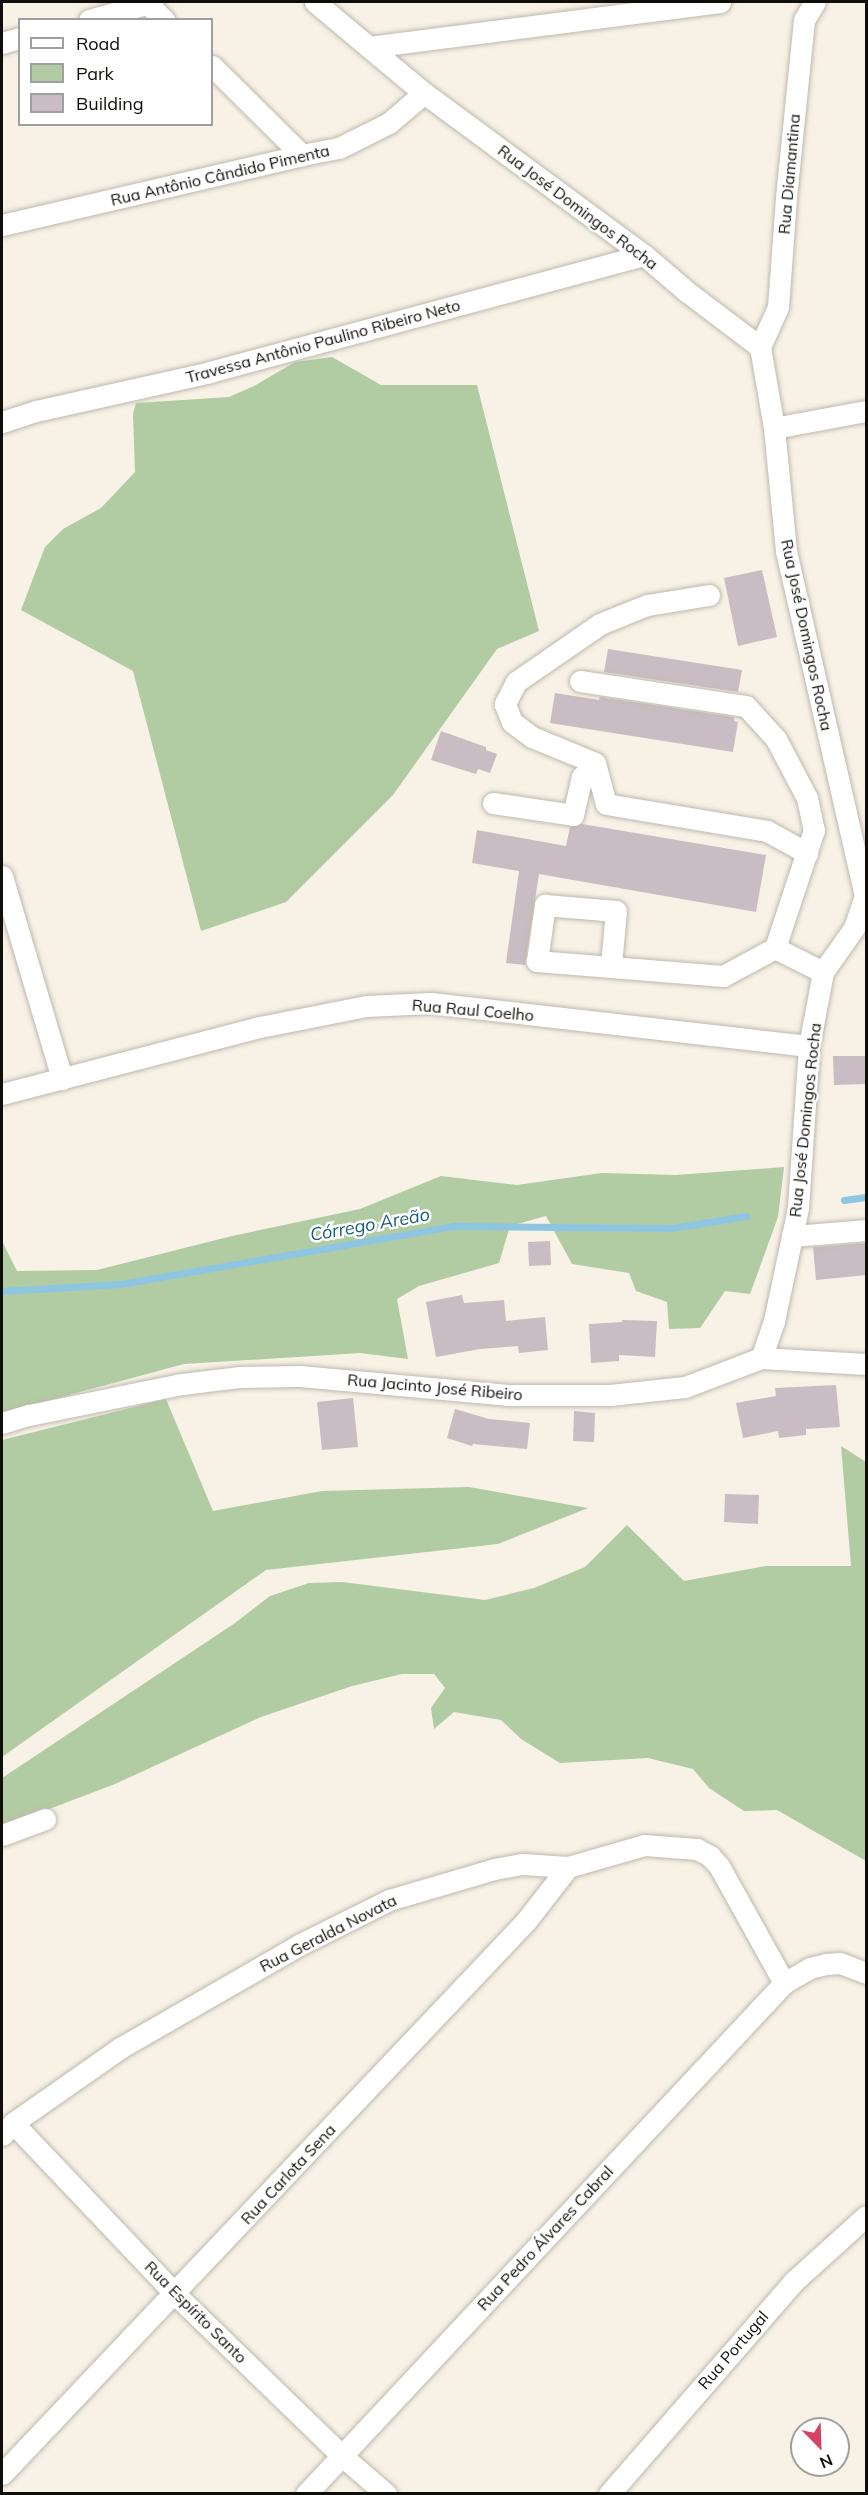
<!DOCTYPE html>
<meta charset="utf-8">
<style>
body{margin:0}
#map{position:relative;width:868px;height:2495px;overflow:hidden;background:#f7f1e6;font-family:Mulish,sans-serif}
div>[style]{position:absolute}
.green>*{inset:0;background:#b1cca2}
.stream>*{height:7px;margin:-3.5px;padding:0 3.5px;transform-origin:3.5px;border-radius:3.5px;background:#8ec5e0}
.building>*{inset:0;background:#c9bdc3}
.roads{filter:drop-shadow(0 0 2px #beb8ad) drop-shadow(0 0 2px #beb8ad)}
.minor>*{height:21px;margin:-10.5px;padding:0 10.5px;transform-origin:10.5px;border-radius:10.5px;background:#fff}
span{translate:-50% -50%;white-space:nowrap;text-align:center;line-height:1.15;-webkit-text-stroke:5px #fff;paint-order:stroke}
.street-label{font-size:16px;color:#100e0a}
.water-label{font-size:18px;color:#185d79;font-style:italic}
.frame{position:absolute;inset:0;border:3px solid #100e0a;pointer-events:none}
.legend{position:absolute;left:18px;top:18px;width:195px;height:108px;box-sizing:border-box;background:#fff;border:2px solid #9f9f9d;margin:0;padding:8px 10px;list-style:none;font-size:18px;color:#100e0a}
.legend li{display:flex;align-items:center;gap:12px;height:30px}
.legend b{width:30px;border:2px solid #9f9f9d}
.north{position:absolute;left:790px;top:2417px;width:60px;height:60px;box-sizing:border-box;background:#fff;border:2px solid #9f9f9d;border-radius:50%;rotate:157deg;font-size:16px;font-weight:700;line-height:24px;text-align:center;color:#100e0a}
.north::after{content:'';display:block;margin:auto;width:21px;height:27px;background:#d44466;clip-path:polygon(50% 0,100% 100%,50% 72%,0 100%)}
</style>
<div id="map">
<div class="green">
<i style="clip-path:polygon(332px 357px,381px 385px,477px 385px,539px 631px,497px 649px,393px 795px,286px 902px,201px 931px,133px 671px,21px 610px,45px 547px,63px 529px,101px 508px,135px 472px,133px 414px,136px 403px,229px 397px,254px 386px,295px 362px)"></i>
<i style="clip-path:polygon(784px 1167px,778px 1217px,750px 1294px,725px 1291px,700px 1328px,669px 1329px,667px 1302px,636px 1291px,629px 1273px,572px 1264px,546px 1216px,510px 1226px,499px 1263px,419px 1286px,397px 1299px,408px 1359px,360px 1353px,184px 1364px,2px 1413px,2px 1241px,17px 1271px,97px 1270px,232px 1236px,360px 1209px,441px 1176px,517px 1185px,602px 1173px,676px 1175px)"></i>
<i style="clip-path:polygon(166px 1399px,213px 1511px,322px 1491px,469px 1487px,588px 1508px,498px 1544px,266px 1570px,2px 1757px,2px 1440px)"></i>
<i style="clip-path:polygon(841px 1446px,866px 1462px,866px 1861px,777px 1810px,744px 1811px,709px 1788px,693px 1769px,648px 1758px,560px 1763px,521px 1739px,501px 1720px,454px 1712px,434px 1729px,431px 1708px,445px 1688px,434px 1674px,402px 1674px,352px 1686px,261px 1717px,115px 1784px,2px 1827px,2px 1778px,235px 1623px,270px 1596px,309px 1583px,342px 1582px,485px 1600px,534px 1588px,585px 1567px,627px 1525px,684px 1581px,766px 1566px,851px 1566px)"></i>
</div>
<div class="stream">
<i style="left:844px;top:1200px;width:22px;rotate:-8deg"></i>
<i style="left:2px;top:1291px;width:119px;rotate:-3.4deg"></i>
<i style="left:121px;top:1284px;width:338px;rotate:-9.9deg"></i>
<i style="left:454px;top:1226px;width:218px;rotate:0.5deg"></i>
<i style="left:672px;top:1228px;width:75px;rotate:-9.2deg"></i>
</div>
<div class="building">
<i style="clip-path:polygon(762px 570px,777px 637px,738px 646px,724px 578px)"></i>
<i style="clip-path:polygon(608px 649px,742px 670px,738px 692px,604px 672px)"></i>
<i style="clip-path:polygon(555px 693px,599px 700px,600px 697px,734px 717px,734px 721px,738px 722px,733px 752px,550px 723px)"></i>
<i style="clip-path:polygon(441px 731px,486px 747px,486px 750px,497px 754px,490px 773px,478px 769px,476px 774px,431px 760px)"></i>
<i style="clip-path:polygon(582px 824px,766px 855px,756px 912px,539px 874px,525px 965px,506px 963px,519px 871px,472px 863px,477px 830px,566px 846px,570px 827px)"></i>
<i style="clip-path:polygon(833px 1056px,867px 1056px,867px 1084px,834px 1085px)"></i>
<i style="clip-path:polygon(550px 1241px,551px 1265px,529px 1266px,528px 1242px)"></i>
<i style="clip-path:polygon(867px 1243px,867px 1275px,816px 1280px,813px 1247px)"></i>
<i style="clip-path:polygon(462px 1295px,464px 1303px,504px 1300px,506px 1321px,545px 1317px,548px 1350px,519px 1353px,518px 1346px,480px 1349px,436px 1357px,426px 1302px)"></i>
<i style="clip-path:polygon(622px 1320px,657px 1321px,655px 1357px,619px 1355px,619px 1361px,591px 1363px,589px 1324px,622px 1322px)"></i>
<i style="clip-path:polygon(836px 1385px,840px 1427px,806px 1429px,806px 1435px,779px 1438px,778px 1431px,743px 1438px,736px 1403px,776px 1396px,775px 1388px)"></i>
<i style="clip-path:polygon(353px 1398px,358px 1447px,322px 1450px,317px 1402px)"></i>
<i style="clip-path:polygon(455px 1409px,489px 1419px,530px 1423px,527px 1449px,473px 1444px,472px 1446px,447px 1438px)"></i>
<i style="clip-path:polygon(574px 1411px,595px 1413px,594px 1442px,573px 1441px)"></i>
<i style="clip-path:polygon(725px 1494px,759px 1495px,758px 1524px,724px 1522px)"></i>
</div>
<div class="roads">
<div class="minor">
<i style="left:315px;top:2px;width:142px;rotate:39.9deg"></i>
<i style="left:424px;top:93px;width:273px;rotate:36.4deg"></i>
<i style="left:644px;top:255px;width:55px;rotate:40.6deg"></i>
<i style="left:686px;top:291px;width:93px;rotate:37.1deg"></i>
<i style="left:760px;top:347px;width:82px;rotate:80.2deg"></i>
<i style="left:774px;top:428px;width:124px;rotate:84.4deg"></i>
<i style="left:786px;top:551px;width:354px;rotate:77.1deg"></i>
<i style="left:865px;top:896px;width:34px;rotate:109deg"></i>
<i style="left:854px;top:928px;width:54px;rotate:125.2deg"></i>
<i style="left:823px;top:972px;width:75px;rotate:100.7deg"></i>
<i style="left:809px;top:1046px;width:162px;rotate:93.9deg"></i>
<i style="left:798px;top:1208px;width:116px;rotate:102deg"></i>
<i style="left:774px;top:1321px;width:39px;rotate:109deg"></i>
<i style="left:148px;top:4px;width:23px;rotate:45deg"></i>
<i style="left:89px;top:20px;width:66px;rotate:-15.7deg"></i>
<i style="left:2px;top:43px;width:19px;rotate:-16deg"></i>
<i style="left:369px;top:47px;width:354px;rotate:-7.3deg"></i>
<i style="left:212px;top:66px;width:127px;rotate:44.7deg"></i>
<i style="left:2px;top:225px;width:308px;rotate:-13.1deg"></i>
<i style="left:302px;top:155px;width:38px;rotate:-11deg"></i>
<i style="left:339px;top:148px;width:56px;rotate:-26.6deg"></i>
<i style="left:389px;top:123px;width:46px;rotate:-40.6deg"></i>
<i style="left:760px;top:347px;width:44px;rotate:-65.8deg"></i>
<i style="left:778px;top:307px;width:110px;rotate:-85.8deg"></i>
<i style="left:786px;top:197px;width:178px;rotate:-84.2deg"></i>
<i style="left:804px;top:20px;width:21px;rotate:-59deg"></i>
<i style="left:2px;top:422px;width:36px;rotate:-18deg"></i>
<i style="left:36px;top:411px;width:178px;rotate:-12.6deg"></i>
<i style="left:210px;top:372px;width:449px;rotate:-15.1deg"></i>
<i style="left:774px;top:428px;width:94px;rotate:-10.5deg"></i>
<i style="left:709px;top:595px;width:63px;rotate:170.8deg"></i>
<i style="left:647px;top:605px;width:51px;rotate:158deg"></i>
<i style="left:600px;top:624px;width:102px;rotate:145.4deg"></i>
<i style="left:516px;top:682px;width:25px;rotate:117deg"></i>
<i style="left:505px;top:704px;width:19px;rotate:69deg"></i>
<i style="left:512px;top:722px;width:25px;rotate:37deg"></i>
<i style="left:532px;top:737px;width:68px;rotate:22.4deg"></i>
<i style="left:595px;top:763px;width:42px;rotate:75deg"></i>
<i style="left:606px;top:804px;width:163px;rotate:9.5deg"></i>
<i style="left:767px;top:831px;width:46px;rotate:28.8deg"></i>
<i style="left:580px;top:681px;width:168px;rotate:8.6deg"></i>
<i style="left:746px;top:706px;width:45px;rotate:47.7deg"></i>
<i style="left:776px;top:739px;width:67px;rotate:62.3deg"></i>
<i style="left:807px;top:798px;width:33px;rotate:78deg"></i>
<i style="left:814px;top:830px;width:124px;rotate:108.3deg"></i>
<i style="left:775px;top:948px;width:59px;rotate:151.7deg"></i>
<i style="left:723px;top:976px;width:187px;rotate:-175.4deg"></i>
<i style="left:537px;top:961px;width:57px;rotate:-81.9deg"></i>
<i style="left:545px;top:905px;width:71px;rotate:4.8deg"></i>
<i style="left:616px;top:911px;width:54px;rotate:95.3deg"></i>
<i style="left:493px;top:803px;width:81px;rotate:8.5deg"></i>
<i style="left:573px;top:815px;width:39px;rotate:-77deg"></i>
<i style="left:582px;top:777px;width:19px;rotate:-47deg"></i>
<i style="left:2px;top:876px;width:212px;rotate:73.5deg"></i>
<i style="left:775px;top:948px;width:54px;rotate:26.6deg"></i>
<i style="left:2px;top:1094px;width:267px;rotate:-14.6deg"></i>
<i style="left:260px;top:1027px;width:108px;rotate:-11.2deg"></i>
<i style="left:366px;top:1006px;width:65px;rotate:-2.6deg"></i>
<i style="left:431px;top:1003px;width:380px;rotate:6.5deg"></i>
<i style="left:792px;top:1236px;width:74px;rotate:-4.6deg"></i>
<i style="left:2px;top:1423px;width:28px;rotate:-17deg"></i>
<i style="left:29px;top:1415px;width:156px;rotate:-11.5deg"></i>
<i style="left:182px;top:1384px;width:57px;rotate:-7deg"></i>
<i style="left:239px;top:1377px;width:61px;rotate:-0.9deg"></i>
<i style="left:300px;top:1376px;width:208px;rotate:5.2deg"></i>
<i style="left:507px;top:1395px;width:103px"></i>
<i style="left:610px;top:1395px;width:75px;rotate:-6.1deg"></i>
<i style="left:685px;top:1387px;width:81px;rotate:-20.9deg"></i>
<i style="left:761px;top:1358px;width:105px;rotate:3.3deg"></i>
<i style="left:2px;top:1835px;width:46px;rotate:-20.4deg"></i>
<i style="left:13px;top:2123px;width:236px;rotate:46.5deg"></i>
<i style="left:175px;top:2294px;width:231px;rotate:44.1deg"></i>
<i style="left:341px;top:2455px;width:60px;rotate:40.9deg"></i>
<i style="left:2px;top:2135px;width:16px;rotate:-47deg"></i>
<i style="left:13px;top:2123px;width:131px;rotate:-35deg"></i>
<i style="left:120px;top:2048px;width:207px;rotate:-29.9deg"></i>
<i style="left:299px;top:1945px;width:101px;rotate:-26.6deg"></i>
<i style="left:389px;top:1900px;width:109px;rotate:-16.4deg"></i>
<i style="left:494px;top:1869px;width:29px;rotate:-10deg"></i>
<i style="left:523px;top:1864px;width:45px;rotate:3.8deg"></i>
<i style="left:568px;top:1867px;width:79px;rotate:-16.1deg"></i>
<i style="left:644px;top:1845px;width:53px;rotate:4.3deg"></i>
<i style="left:697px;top:1849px;width:15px;rotate:28deg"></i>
<i style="left:710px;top:1856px;width:13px;rotate:48deg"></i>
<i style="left:719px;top:1866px;width:134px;rotate:60.9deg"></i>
<i style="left:784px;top:1983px;width:30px;rotate:-30deg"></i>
<i style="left:810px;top:1968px;width:16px;rotate:-14deg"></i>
<i style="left:826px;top:1964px;width:14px;rotate:-4deg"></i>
<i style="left:840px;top:1963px;width:28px;rotate:21deg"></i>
<i style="left:2px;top:2474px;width:762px;rotate:-46.54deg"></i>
<i style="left:526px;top:1921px;width:68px;rotate:-52.1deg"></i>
<i style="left:306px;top:2494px;width:700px;rotate:-46.91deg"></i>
<i style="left:609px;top:2494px;width:281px;rotate:-49deg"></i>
<i style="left:793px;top:2282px;width:98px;rotate:-42.1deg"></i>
</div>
</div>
<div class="street-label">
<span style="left:789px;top:174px;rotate:-85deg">Rua Diamantina</span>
<span style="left:220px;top:175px;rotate:-13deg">Rua Antônio Cândido Pimenta</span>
<span style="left:578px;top:207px;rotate:37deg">Rua José Domingos Rocha</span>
<span style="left:323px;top:341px;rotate:-15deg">Travessa Antônio Paulino Ribeiro Neto</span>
<span style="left:807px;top:635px;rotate:78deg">Rua José Domingos Rocha</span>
<span style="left:473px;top:1010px;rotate:5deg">Rua Raul Coelho</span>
<span style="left:805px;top:1120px;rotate:-84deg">Rua José Domingos Rocha</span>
<span style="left:435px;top:1387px;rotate:5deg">Rua Jacinto José Ribeiro</span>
<span style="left:328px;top:1933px;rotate:-27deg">Rua Geralda Novata</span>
<span style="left:288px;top:2174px;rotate:-47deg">Rua Carlota Sena</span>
<span style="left:545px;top:2238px;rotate:-47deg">Rua Pedro Álvares Cabral</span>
<span style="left:196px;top:2312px;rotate:45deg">Rua Espírito Santo</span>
<span style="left:733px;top:2350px;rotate:-49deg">Rua Portugal</span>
</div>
<div class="water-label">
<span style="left:370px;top:1225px;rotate:-10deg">Córrego Areão</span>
</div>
<div class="frame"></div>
<ul class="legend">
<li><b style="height:8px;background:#fff"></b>Road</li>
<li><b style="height:16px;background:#b1cca2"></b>Park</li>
<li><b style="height:16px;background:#c9bdc3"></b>Building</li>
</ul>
<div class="north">N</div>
</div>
